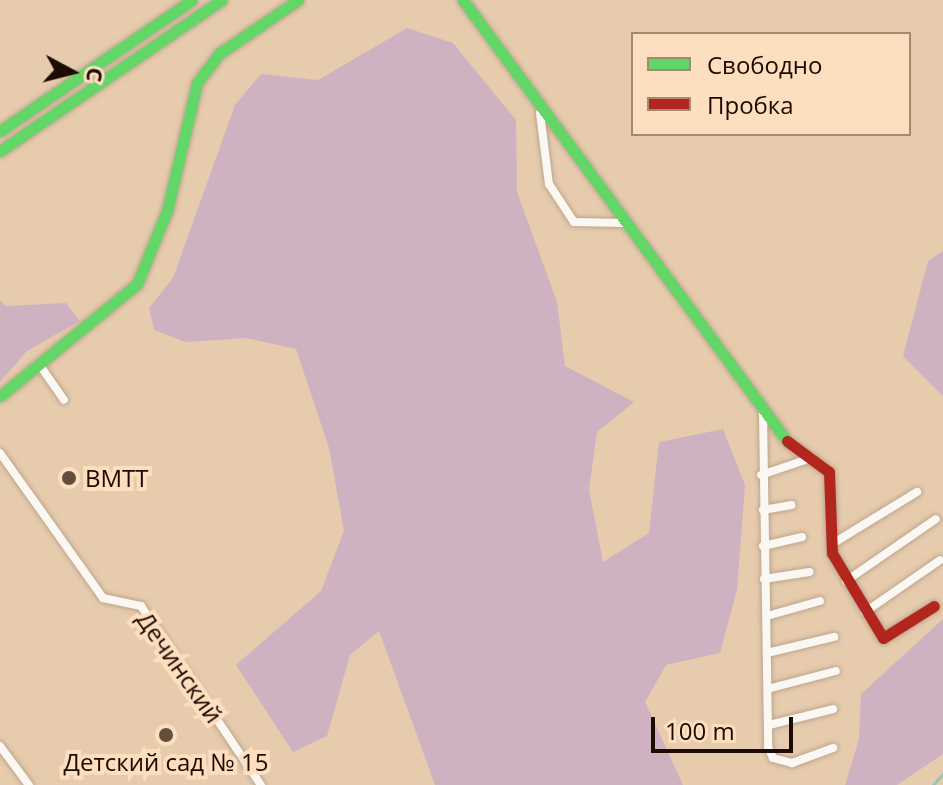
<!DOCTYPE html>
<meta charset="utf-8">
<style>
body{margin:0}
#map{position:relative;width:943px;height:785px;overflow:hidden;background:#e7cbad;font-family:"Open Sans",sans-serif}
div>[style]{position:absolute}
.green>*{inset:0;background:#ceb2c2}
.stream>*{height:3px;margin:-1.5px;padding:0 1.5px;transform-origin:1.5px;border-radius:1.5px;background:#94c5b7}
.roads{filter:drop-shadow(0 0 2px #bca68e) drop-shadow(0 0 2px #bca68e)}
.street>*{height:8px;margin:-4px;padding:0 4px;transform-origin:4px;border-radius:4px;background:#fbf7f3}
.fast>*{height:11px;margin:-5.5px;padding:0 5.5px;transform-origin:5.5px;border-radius:5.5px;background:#63d668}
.jam>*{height:11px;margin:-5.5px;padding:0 5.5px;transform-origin:5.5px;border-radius:5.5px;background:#b3261e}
.dots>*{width:22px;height:22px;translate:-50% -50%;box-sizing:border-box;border:4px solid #fddebe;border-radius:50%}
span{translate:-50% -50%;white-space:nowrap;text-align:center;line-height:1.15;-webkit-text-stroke:8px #fddebe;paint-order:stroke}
.poi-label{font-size:24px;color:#1c0b00}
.left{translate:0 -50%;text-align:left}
.street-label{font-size:24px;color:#1c0b00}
.legend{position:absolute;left:631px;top:32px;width:280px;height:104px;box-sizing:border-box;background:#fddebe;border:2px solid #a38a72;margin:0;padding:10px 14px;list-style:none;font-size:24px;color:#1c0b00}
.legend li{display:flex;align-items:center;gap:16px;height:40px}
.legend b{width:40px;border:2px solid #a38a72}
.north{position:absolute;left:32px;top:32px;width:80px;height:80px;-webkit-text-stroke:6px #fddebe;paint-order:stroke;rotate:97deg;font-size:22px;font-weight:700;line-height:32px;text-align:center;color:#1c0b00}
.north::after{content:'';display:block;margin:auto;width:28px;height:36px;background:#1c0b00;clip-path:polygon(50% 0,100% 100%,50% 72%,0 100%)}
.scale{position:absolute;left:651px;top:717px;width:142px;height:36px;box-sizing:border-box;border:4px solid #1c0b00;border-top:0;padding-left:10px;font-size:24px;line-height:28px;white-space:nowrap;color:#1c0b00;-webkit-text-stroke:6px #fddebe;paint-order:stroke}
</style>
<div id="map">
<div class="green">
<i style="clip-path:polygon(407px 28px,453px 43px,516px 120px,517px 192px,557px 302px,565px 366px,634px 402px,597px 432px,589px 490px,603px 562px,649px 533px,659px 442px,723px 429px,745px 485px,737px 590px,720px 653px,666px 665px,645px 702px,683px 785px,435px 785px,379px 631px,350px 655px,327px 736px,293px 752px,236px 665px,321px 591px,344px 531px,329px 448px,296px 349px,246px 338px,186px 342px,154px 330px,149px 308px,173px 278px,235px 105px,261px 74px,318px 80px)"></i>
<i style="clip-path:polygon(943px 251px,943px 396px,903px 356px,928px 261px)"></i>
<i style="clip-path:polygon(0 300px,6px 306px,66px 303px,80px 321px,27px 351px,0 382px)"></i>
<i style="clip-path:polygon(943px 619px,943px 754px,897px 785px,845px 785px,859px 739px,861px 694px)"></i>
</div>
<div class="stream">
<i style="left:933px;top:785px;width:16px;rotate:-50deg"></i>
</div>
<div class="roads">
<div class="street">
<i style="left:540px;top:113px;width:72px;rotate:82.8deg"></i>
<i style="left:549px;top:184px;width:45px;rotate:56.7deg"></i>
<i style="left:574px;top:222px;width:51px;rotate:1.1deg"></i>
<i style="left:41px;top:367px;width:40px;rotate:55.1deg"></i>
<i style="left:763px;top:414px;width:333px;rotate:89.1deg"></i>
<i style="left:768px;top:747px;width:12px;rotate:66deg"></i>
<i style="left:773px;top:758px;width:20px;rotate:15deg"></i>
<i style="left:792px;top:763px;width:44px;rotate:-20.1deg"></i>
<i style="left:0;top:453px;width:178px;rotate:54.6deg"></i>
<i style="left:103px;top:598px;width:39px;rotate:12deg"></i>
<i style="left:141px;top:606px;width:216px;rotate:56.2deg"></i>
<i style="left:761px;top:475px;width:46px;rotate:-18.8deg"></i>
<i style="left:763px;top:510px;width:29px;rotate:-10deg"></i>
<i style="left:832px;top:544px;width:100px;rotate:-31.5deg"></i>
<i style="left:763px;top:546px;width:40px;rotate:-13deg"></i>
<i style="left:764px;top:579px;width:46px;rotate:-8.8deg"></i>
<i style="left:846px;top:581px;width:109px;rotate:-34.6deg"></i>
<i style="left:865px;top:612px;width:91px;rotate:-34.7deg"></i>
<i style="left:767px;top:616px;width:55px;rotate:-15.8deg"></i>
<i style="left:771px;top:652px;width:65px;rotate:-13.4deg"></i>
<i style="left:771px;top:688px;width:67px;rotate:-14.7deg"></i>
<i style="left:769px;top:725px;width:66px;rotate:-14deg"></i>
<i style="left:0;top:746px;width:49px;rotate:53.4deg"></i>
</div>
<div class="fast">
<i style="left:463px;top:0;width:547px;rotate:53.7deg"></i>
<i style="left:0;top:131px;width:232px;rotate:-34.3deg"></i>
<i style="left:0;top:151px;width:268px;rotate:-34.3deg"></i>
<i style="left:0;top:396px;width:177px;rotate:-39.3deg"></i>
<i style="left:137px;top:284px;width:79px;rotate:-67.7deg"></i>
<i style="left:167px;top:211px;width:131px;rotate:-76.8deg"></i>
<i style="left:197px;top:83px;width:38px;rotate:-53deg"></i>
<i style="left:220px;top:53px;width:94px;rotate:-34.2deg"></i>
</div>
<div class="jam">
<i style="left:787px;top:441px;width:52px;rotate:36.4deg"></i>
<i style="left:829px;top:472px;width:81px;rotate:87.9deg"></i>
<i style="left:832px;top:553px;width:99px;rotate:59deg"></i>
<i style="left:883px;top:638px;width:60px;rotate:-32.1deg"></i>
</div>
</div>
<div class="dots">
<i style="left:69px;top:478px;background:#634e3d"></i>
<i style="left:166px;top:735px;background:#634e3d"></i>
</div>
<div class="poi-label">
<span class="left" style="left:85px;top:478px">ВМТТ</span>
<span style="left:166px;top:762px">Детский сад № 15</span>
</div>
<div class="street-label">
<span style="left:180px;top:667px;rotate:55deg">Дечинский</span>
</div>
<ul class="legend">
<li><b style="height:10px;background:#63d668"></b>Свободно</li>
<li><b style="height:10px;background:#b3261e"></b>Пробка</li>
</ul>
<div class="north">С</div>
<div class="scale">100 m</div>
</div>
